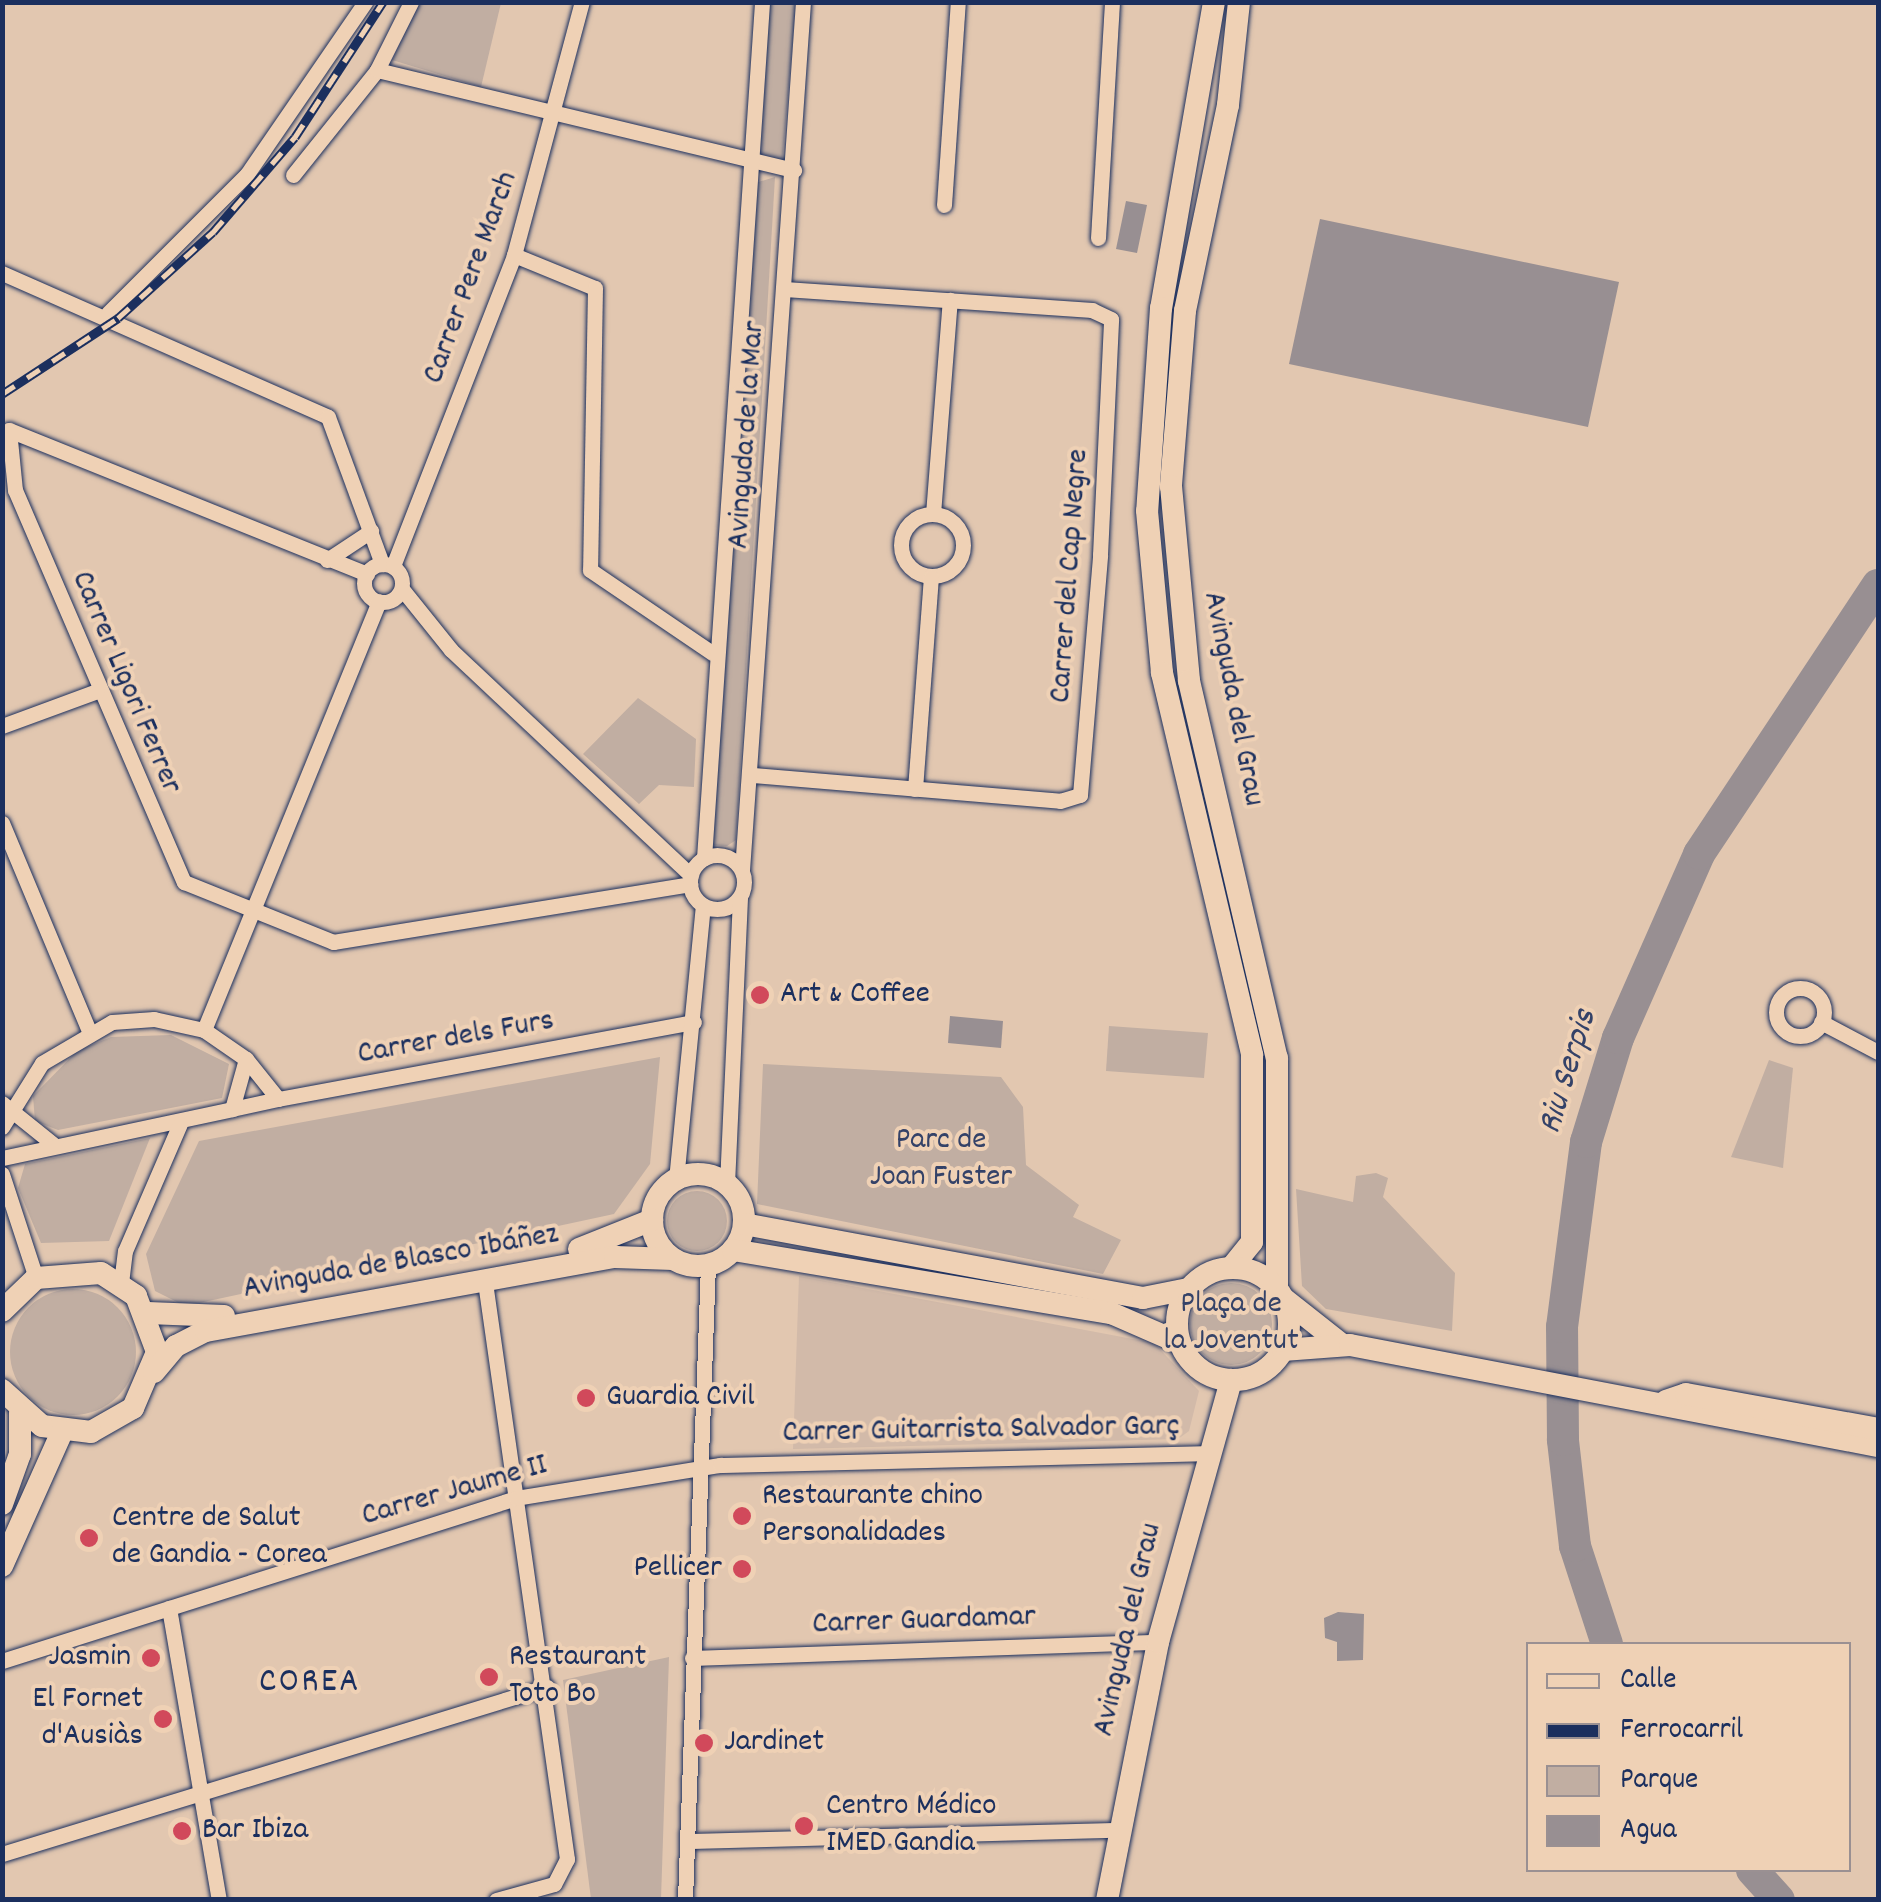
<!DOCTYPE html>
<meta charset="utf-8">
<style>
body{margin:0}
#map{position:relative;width:1881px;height:1902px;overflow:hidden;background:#e2c7b0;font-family:Dekko,sans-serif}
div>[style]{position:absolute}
.built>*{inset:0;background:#d2baa9}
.green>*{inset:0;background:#c1aea2}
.round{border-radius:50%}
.water>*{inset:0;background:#988f92}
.river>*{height:32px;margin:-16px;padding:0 16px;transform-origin:16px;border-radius:16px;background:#988f92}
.roads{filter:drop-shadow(0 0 2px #1b2f5e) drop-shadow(0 0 2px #1b2f5e)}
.street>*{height:15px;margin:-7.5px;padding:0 7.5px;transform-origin:7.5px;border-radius:7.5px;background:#efd1b5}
.street>.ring{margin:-7.5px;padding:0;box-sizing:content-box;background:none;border:15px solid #efd1b5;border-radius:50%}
.secondary>*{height:22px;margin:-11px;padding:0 11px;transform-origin:11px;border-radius:11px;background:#efd1b5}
.secondary>.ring{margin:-11px;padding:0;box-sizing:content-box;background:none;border:22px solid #efd1b5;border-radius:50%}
.rail>*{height:9px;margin-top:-4.5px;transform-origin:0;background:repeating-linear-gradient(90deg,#efd1b5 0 15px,#1b2f5e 0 30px);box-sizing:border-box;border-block:2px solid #1b2f5e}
.dots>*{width:28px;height:28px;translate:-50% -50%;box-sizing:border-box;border:5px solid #efd1b5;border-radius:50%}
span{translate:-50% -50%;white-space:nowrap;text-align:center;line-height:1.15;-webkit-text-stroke:8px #efd1b5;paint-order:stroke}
.street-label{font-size:32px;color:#1b2f5e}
.poi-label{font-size:32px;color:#1b2f5e}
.left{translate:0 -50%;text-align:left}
.right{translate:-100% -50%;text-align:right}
.park-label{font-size:32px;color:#344268}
.water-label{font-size:35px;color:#344268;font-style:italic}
.neighbourhood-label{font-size:35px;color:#1b2f5e;letter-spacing:2.5px}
.frame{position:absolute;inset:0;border:5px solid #1b2f5e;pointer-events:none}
.legend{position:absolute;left:1526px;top:1642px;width:325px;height:230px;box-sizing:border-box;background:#efd1b5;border:2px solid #9a9092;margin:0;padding:12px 18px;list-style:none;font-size:30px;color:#1b2f5e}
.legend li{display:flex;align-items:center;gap:20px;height:50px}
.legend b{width:50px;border:2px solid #9a9092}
</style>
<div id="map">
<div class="built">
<i style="clip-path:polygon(799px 1276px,1154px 1343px,1199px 1391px,1189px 1431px,1178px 1439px,793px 1449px)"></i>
</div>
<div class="green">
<i style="clip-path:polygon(419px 3px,501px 3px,481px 87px,392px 60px)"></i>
<i style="clip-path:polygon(769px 3px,796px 3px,782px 163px,758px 154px)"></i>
<i style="clip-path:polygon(775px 177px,736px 840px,727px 846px,712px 845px,755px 183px)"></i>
<i style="clip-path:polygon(638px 698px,696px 739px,694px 787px,659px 785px,639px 804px,583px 754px)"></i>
<i style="clip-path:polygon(1109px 1026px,1208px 1033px,1204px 1078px,1106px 1071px)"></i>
<i style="clip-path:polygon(171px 1035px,229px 1064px,222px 1098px,58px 1130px,35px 1121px,33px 1096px,77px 1051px,111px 1037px)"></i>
<i style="clip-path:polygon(660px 1057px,650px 1164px,614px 1214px,185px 1306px,155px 1291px,146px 1254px,199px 1141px)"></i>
<i style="clip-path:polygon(1769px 1060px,1793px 1068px,1783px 1168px,1731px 1157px)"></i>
<i style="clip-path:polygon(763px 1064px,1001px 1077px,1023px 1107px,1026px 1165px,1079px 1205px,1073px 1217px,1121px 1240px,1103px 1274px,757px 1204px)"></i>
<i style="clip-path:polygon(150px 1138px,109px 1241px,41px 1243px,18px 1188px,25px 1164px)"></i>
<i style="clip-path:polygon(1376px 1173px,1388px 1178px,1383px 1197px,1455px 1273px,1452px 1331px,1326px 1309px,1302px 1286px,1296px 1189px,1353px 1202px,1356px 1176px)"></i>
<i class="round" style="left:667px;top:1191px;width:60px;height:60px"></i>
<i class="round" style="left:1190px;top:1283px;width:82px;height:82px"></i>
<i class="round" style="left:10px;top:1289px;width:126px;height:126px"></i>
<i style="clip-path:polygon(669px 1657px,661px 1899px,591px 1899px,563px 1680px)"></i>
</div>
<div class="water">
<i style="clip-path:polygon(1126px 201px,1147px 205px,1137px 253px,1116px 249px)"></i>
<i style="clip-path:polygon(1320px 219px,1619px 282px,1588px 427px,1289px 364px)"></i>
<i style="clip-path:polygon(950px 1016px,1003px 1021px,1001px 1048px,948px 1043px)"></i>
<i style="clip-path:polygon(1338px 1612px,1364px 1614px,1363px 1660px,1337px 1661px,1337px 1642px,1325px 1638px,1324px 1618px)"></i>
</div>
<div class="river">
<i style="left:1607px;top:1644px;width:103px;rotate:-108.1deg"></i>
<i style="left:1575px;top:1546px;width:107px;rotate:-96.5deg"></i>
<i style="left:1563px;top:1440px;width:113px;rotate:-90.5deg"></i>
<i style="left:1562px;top:1327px;width:187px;rotate:-82.6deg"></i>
<i style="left:1586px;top:1142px;width:109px;rotate:-72.9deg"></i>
<i style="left:1618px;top:1038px;width:201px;rotate:-66.2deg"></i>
<i style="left:1699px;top:854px;width:323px;rotate:-56.4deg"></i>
<i style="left:1752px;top:1870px;width:40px;rotate:48deg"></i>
</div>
<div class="roads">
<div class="street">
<i style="left:377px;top:70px;width:429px;rotate:13.5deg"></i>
<i style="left:293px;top:175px;width:134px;rotate:-51.3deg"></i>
<i style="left:377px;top:70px;width:76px;rotate:-63.4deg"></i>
<i style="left:944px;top:205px;width:203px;rotate:-86.1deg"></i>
<i style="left:1098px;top:238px;width:236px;rotate:-86.6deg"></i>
<i style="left:514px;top:255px;width:87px;rotate:22.2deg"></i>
<i style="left:595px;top:288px;width:282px;rotate:91deg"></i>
<i style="left:590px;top:570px;width:148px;rotate:34.2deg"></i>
<i style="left:2px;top:273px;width:356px;rotate:23.8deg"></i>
<i style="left:328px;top:417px;width:157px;rotate:69.8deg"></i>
<i style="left:108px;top:313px;width:197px;rotate:-45deg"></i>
<i style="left:247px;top:174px;width:209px;rotate:-55.5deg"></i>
<i style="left:9px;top:430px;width:60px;rotate:84.3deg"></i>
<i style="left:15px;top:490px;width:427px;rotate:66.7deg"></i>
<i style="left:184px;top:882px;width:161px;rotate:21.9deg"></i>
<i style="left:333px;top:942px;width:362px;rotate:-9.2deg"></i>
<i style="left:9px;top:430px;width:386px;rotate:21.9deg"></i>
<i class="ring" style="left:901px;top:514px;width:47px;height:47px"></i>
<i style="left:933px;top:514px;width:215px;rotate:-85.5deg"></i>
<i style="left:327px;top:560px;width:53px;rotate:-33.4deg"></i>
<i class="ring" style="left:364px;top:564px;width:23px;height:23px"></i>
<i style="left:393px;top:566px;width:334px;rotate:-68.7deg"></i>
<i style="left:514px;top:255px;width:262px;rotate:-75deg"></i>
<i style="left:402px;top:589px;width:78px;rotate:51.2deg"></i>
<i style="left:451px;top:650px;width:329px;rotate:43.2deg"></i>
<i style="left:2px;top:726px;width:101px;rotate:-20.2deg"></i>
<i style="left:753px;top:775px;width:308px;rotate:4.8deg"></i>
<i style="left:1060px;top:801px;width:21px;rotate:-17deg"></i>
<i style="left:1080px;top:795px;width:241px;rotate:-85.2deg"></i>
<i style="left:1100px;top:555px;width:236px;rotate:-87.3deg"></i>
<i style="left:1111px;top:319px;width:21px;rotate:-155deg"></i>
<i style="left:1092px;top:310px;width:308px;rotate:-176.1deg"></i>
<i style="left:915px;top:789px;width:213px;rotate:-85.7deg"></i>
<i style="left:2px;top:823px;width:223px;rotate:67.3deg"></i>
<i class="ring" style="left:690px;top:855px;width:39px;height:39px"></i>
<i style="left:704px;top:858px;width:858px;rotate:-86.12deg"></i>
<i style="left:742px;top:870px;width:870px;rotate:-85.98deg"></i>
<i class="ring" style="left:1776px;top:988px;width:33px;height:33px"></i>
<i style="left:1821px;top:1022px;width:64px;rotate:27.8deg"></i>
<i style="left:204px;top:1030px;width:463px;rotate:-67.8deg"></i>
<i style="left:2px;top:1103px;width:65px;rotate:38.8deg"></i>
<i style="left:232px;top:1109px;width:47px;rotate:-12.3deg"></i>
<i style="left:2px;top:1127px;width:75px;rotate:-58deg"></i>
<i style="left:42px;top:1063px;width:81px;rotate:-30.4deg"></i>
<i style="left:112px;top:1022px;width:42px;rotate:-4.1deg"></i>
<i style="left:154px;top:1019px;width:51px;rotate:12.4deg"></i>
<i style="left:204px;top:1030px;width:51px;rotate:34.6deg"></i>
<i style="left:246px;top:1059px;width:51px;rotate:51.3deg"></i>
<i style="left:278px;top:1099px;width:423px;rotate:-10.5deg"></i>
<i style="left:2px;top:1158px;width:235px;rotate:-12deg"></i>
<i style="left:232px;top:1109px;width:52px;rotate:-74.4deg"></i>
<i style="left:2px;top:1174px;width:109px;rotate:71.9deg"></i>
<i style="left:676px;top:1180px;width:276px;rotate:-84.4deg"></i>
<i style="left:727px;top:1184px;width:287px;rotate:-87.4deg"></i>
<i style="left:485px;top:1282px;width:583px;rotate:81.91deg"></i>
<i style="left:567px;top:1859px;width:28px;rotate:117deg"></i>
<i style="left:554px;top:1884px;width:60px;rotate:164.6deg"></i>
<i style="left:121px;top:1283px;width:32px;rotate:-83deg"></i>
<i style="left:125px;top:1251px;width:138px;rotate:-66.6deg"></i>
<i style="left:169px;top:1608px;width:296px;rotate:80.3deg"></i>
<i style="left:692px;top:1658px;width:466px;rotate:-2deg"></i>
<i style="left:2px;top:1661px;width:539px;rotate:-17.59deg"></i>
<i style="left:516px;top:1498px;width:207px;rotate:-9.2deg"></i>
<i style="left:720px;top:1465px;width:485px;rotate:-1.4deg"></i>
<i style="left:689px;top:1841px;width:427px;rotate:-1.5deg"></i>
<i style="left:2px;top:1854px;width:570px;rotate:-17.04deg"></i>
<i style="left:685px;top:1900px;width:635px;rotate:-87.93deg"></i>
</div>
<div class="secondary">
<i style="left:1214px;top:2px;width:311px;rotate:99.8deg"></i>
<i style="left:1161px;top:308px;width:203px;rotate:93.9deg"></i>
<i style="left:1147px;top:511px;width:163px;rotate:84.7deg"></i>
<i style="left:1162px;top:673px;width:392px;rotate:76.7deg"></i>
<i style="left:1252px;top:1055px;width:187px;rotate:90deg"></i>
<i style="left:1252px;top:1242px;width:32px;rotate:129deg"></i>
<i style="left:1239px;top:2px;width:104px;rotate:96.1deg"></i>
<i style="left:1228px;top:105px;width:210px;rotate:101.8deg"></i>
<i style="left:1185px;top:311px;width:176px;rotate:94.6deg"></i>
<i style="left:1171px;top:486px;width:196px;rotate:84.7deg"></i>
<i style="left:1189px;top:681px;width:387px;rotate:76.9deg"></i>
<i style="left:1277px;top:1058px;width:229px;rotate:90deg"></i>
<i class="ring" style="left:652px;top:1174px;width:70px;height:70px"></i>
<i style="left:744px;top:1224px;width:406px;rotate:10.5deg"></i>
<i style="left:1143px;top:1298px;width:46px;rotate:-11.3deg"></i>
<i style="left:579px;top:1249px;width:79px;rotate:-21.7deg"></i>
<i style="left:733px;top:1250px;width:383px;rotate:9.5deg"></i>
<i style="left:1111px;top:1313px;width:75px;rotate:23.5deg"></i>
<i class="ring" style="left:1177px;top:1268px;width:90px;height:90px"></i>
<i style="left:1283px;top:1298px;width:74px;rotate:38.4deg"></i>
<i style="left:2px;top:1311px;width:47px;rotate:-44.1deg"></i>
<i style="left:36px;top:1278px;width:65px;rotate:-4.4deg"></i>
<i style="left:101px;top:1273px;width:42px;rotate:33.3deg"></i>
<i style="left:136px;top:1296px;width:60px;rotate:69.4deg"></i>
<i style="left:157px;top:1352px;width:61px;rotate:113.2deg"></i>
<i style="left:133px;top:1408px;width:48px;rotate:150.3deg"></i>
<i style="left:91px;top:1432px;width:49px;rotate:-173deg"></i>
<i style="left:42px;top:1426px;width:54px;rotate:-138deg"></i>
<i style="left:148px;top:1313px;width:76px;rotate:2.3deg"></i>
<i style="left:1283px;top:1350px;width:67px;rotate:-4.3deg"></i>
<i style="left:1350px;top:1345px;width:538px;rotate:10.83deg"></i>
<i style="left:154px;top:1372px;width:34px;rotate:-50deg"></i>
<i style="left:176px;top:1346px;width:34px;rotate:-27deg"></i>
<i style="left:206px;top:1331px;width:416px;rotate:-10.3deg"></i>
<i style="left:615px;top:1257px;width:58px;rotate:2deg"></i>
<i style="left:1666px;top:1401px;width:21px;rotate:-19deg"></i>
<i style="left:1686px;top:1394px;width:195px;rotate:10.3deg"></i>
<i style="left:2px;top:1504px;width:53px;rotate:-70.2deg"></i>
<i style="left:20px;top:1454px;width:41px;rotate:-90deg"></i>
<i style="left:2px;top:1566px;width:147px;rotate:-65.9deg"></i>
<i style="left:1107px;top:1900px;width:263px;rotate:-78.8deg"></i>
<i style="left:1158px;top:1642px;width:272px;rotate:-74.4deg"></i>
</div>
</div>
<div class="rail">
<i style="left:2px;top:394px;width:139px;rotate:-33.2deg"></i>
<i style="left:118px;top:318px;width:128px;rotate:-42.2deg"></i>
<i style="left:213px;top:232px;width:125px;rotate:-49.2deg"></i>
<i style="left:295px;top:137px;width:161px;rotate:-56.9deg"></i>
</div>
<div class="dots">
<i style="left:760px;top:995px;background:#d1495b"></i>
<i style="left:586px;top:1398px;background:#d1495b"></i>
<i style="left:742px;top:1516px;background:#d1495b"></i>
<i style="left:89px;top:1538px;background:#d1495b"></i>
<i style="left:742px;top:1569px;background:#d1495b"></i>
<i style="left:151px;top:1658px;background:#d1495b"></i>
<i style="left:489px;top:1677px;background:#d1495b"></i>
<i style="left:163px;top:1719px;background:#d1495b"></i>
<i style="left:704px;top:1743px;background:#d1495b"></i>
<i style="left:804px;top:1826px;background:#d1495b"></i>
<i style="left:182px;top:1831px;background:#d1495b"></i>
</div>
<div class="street-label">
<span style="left:472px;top:278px;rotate:-70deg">Carrer Pere March</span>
<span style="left:748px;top:435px;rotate:-86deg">Avinguda de la Mar</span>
<span style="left:1071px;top:576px;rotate:-86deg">Carrer del Cap Negre</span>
<span style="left:125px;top:683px;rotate:67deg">Carrer Ligori Ferrer</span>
<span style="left:1232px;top:699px;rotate:79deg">Avinguda del Grau</span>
<span style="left:456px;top:1039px;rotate:-10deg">Carrer dels Furs</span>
<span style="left:401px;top:1263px;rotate:-10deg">Avinguda de Blasco Ibáñez</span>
<span style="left:981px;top:1431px;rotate:-1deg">Carrer Guitarrista Salvador Garç</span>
<span style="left:455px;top:1492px;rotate:-16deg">Carrer Jaume II</span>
<span style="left:924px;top:1622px;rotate:-2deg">Carrer Guardamar</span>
<span style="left:1129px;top:1630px;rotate:-77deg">Avinguda del Grau</span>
</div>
<div class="poi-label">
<span class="left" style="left:780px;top:995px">Art &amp; Coffee</span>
<span class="left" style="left:606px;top:1398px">Guardia Civil</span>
<span class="left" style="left:762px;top:1516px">Restaurante chino<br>Personalidades</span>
<span class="left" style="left:112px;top:1538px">Centre de Salut<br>de Gandia - Corea</span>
<span class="right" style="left:722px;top:1569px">Pellicer</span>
<span class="right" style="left:131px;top:1658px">Jasmin</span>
<span class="left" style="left:509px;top:1677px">Restaurant<br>Toto Bo</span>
<span class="right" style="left:143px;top:1719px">El Fornet<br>d'Ausiàs</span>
<span class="left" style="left:724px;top:1743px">Jardinet</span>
<span class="left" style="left:826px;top:1826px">Centro Médico<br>IMED Gandia</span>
<span class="left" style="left:202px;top:1831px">Bar Ibiza</span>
</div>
<div class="park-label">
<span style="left:941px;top:1160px">Parc de<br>Joan Fuster</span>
<span style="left:1231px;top:1324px">Plaça de<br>la Joventut</span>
</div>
<div class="water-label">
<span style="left:1569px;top:1072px;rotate:-73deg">Riu Serpis</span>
</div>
<div class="neighbourhood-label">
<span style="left:310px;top:1683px">COREA</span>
</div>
<div class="frame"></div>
<ul class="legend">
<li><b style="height:12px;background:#efd1b5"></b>Calle</li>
<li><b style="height:12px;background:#1b2f5e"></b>Ferrocarril</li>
<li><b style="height:28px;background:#c1aea2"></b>Parque</li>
<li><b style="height:28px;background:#988f92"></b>Agua</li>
</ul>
</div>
